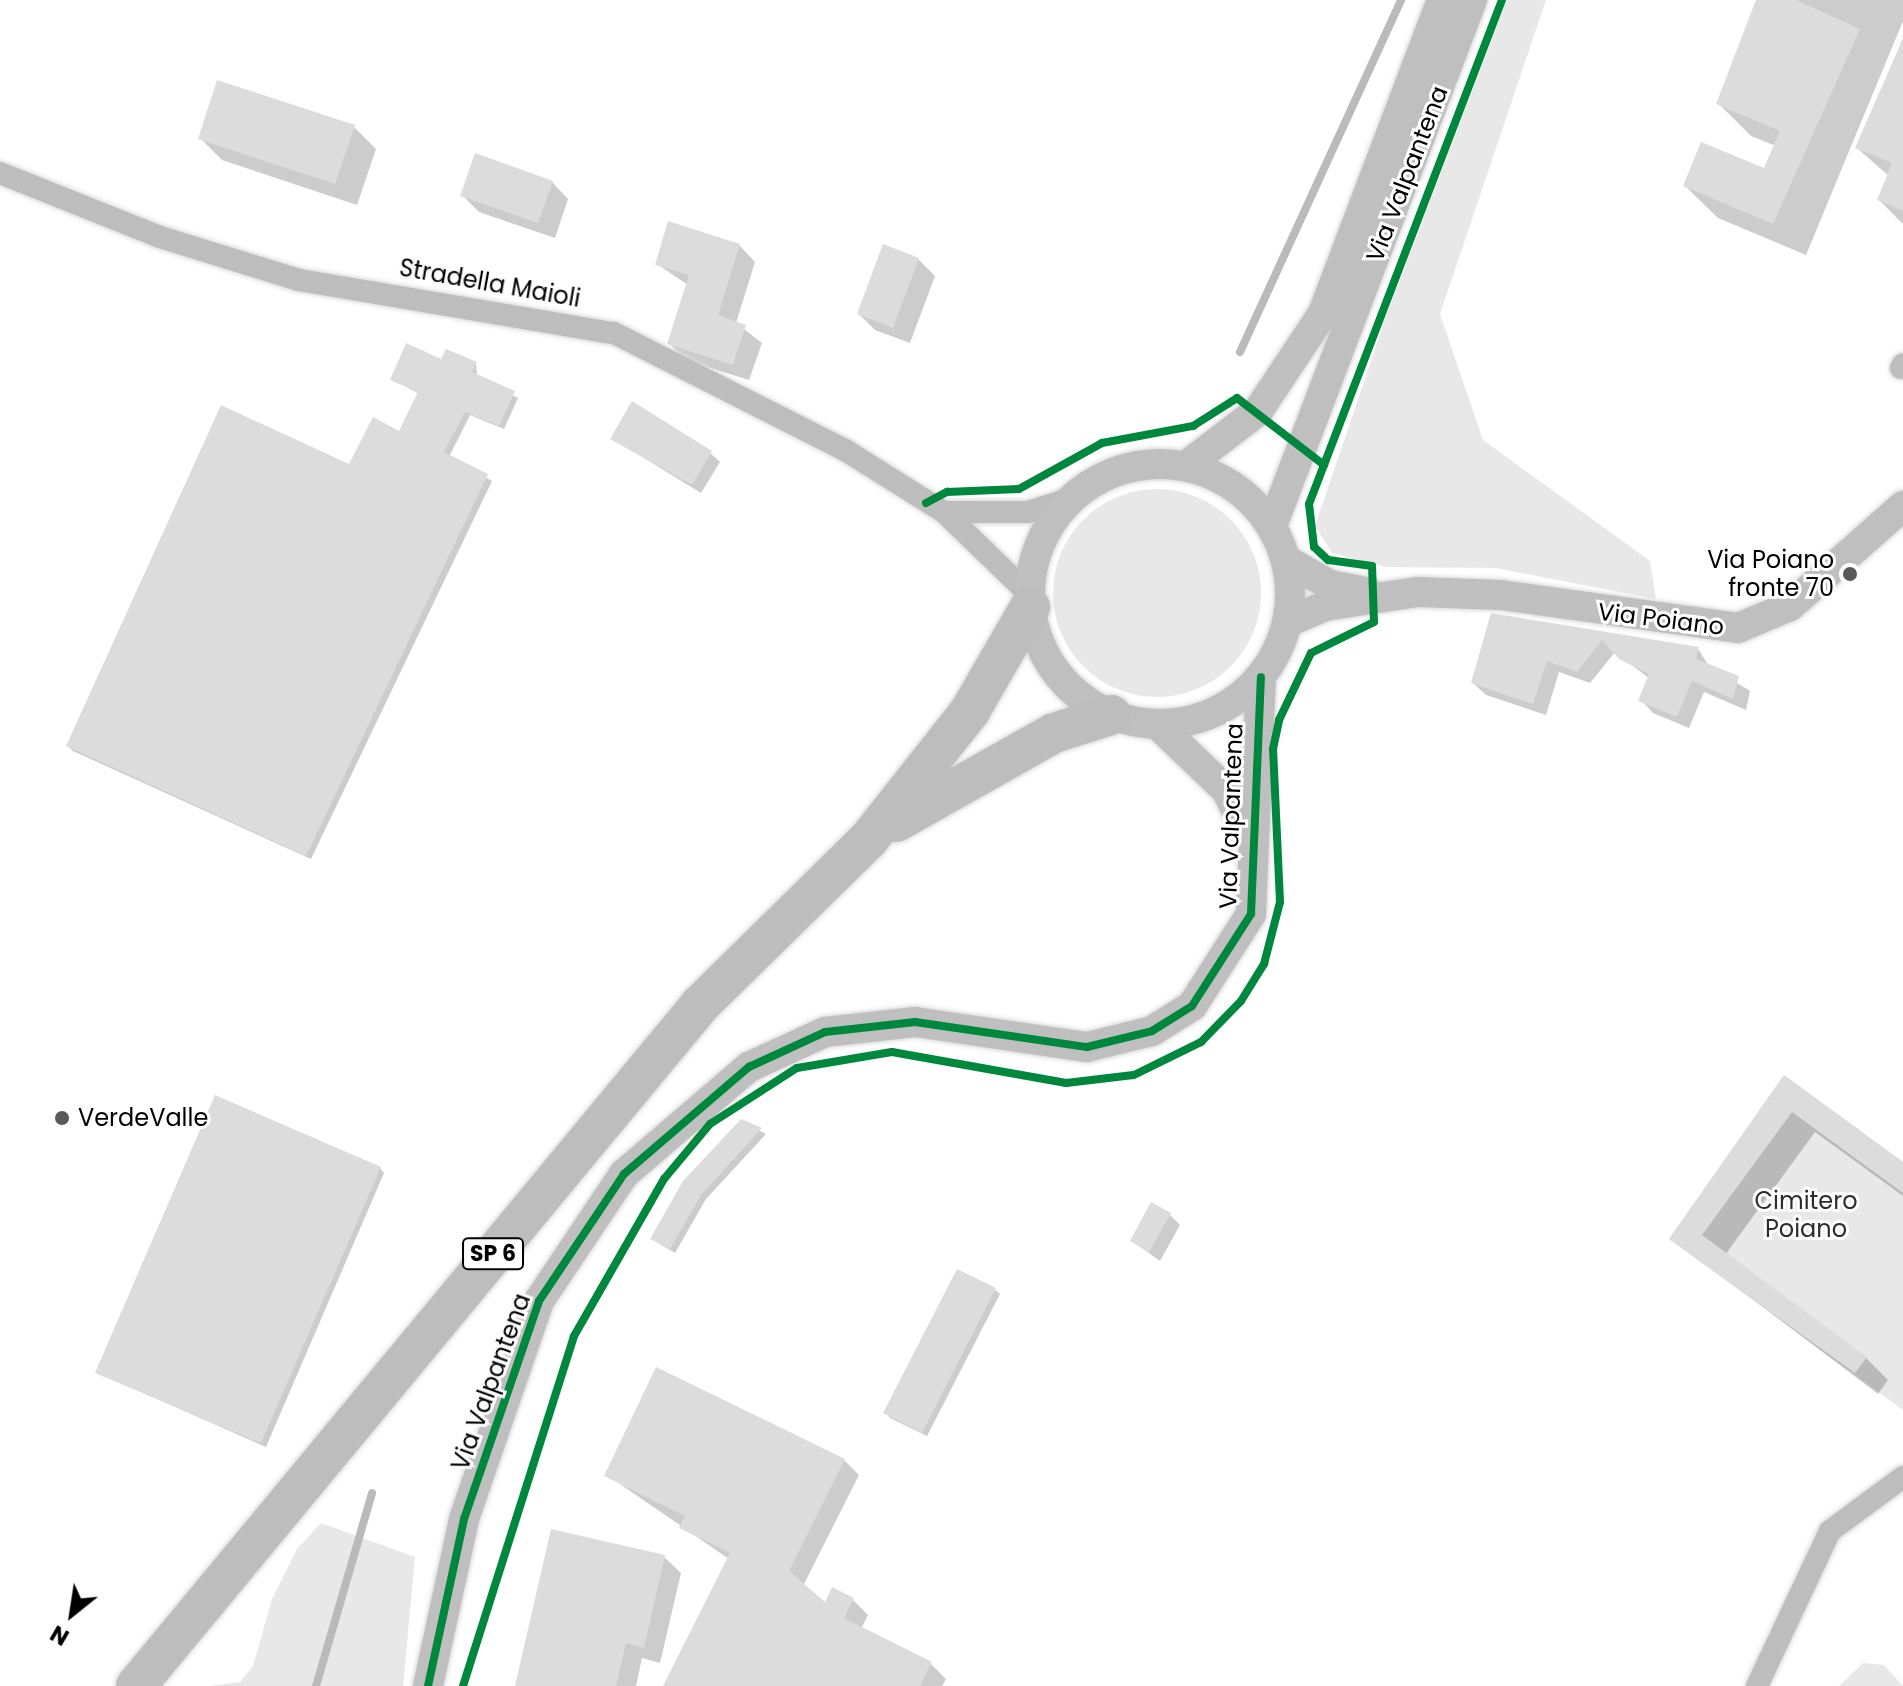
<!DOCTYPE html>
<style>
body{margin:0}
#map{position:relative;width:1903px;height:1686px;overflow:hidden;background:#fff;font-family:Poppins,sans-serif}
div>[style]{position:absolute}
.green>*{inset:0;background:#e8e8e8}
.round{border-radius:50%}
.shadow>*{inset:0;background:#0003}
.stream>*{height:8px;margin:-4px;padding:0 4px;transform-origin:4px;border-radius:4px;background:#bababa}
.building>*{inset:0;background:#dcdcdc}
.roads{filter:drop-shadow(0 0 2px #dbdbdb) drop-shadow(0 0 2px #dbdbdb)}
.street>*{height:22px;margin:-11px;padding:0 11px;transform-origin:11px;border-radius:11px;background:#bdbdbd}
.secondary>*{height:30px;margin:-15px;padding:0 15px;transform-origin:15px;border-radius:15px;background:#bfbfbf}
.secondary>.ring{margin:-15px;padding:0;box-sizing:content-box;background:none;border:30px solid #bfbfbf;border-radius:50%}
.highway>*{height:40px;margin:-20px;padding:0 20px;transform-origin:20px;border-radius:20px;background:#bdbdbd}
.cycleway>*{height:8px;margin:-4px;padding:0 4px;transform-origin:4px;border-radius:4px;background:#00873e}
.dots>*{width:22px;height:22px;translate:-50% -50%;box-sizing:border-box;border:4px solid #fff;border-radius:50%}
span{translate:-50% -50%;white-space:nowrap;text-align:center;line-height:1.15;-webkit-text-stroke:6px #fff;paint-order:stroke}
.shield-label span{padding:2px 6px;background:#fff;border:2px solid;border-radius:6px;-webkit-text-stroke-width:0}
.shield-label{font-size:22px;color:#000;font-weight:700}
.street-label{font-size:24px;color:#000}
.poi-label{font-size:24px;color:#000}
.right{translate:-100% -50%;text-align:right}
.left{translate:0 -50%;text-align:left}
.park-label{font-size:24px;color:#2d2d2d}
.north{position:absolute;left:32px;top:1574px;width:80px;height:80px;-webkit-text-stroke:6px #fff;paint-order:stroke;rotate:210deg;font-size:22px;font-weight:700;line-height:32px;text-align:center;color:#000}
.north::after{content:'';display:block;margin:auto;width:28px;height:36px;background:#000;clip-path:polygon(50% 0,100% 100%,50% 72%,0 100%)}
</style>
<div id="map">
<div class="green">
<i style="clip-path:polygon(1507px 0,1546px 0,1440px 314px,1483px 440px,1650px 561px,1656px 599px,1495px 568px,1386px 567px,1332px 553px,1315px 526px,1387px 314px)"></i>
<i class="round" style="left:1053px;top:489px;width:208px;height:208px"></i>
<i style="clip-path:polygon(1784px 1075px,1903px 1162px,1903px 1410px,1669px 1239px)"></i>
<i style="clip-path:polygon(321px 1523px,415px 1557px,403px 1686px,209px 1686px,240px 1682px,253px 1666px,272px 1599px,297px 1549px)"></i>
<i style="clip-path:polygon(1863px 1663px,1884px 1665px,1903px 1686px,1839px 1686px)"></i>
</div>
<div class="shadow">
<i style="clip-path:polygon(1758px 0,1903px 0,1903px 21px,1806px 255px,1718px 218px,1685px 186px,1766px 171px,1776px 146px,1751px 136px,1718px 103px)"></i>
<i style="clip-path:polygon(1903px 38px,1903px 224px,1879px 200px,1889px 176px,1857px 148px)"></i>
<i style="clip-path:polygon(354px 127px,376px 149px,357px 205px,222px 160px,200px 138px)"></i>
<i style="clip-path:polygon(552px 182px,568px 199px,555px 238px,479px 212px,462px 195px)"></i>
<i style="clip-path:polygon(739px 245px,755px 262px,736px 323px,762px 343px,749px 380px,685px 360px,669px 343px,688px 285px,657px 264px)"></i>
<i style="clip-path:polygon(918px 259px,935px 276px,910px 343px,875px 330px,859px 314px)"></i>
<i style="clip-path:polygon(442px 362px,476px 363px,477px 377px,518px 398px,504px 429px,470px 415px,449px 457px,492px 481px,311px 859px,73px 751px,68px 746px,350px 467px,400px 433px,419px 394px,392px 379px)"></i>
<i style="clip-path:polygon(613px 439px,710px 453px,720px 462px,701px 493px)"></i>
<i style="clip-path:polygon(1492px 615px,1698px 649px,1709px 666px,1750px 691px,1746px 710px,1704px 692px,1689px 728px,1653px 713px,1641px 700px,1650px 679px,1615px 652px,1590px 683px,1559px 672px,1546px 715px,1486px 695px,1473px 683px)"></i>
<i style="clip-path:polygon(1784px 1078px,1903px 1164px,1903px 1196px,1815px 1132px,1725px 1255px,1866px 1358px,1888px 1380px,1878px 1394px,1672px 1238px)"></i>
<i style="clip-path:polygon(741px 1122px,766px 1134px,706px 1199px,675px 1253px,658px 1243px,653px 1238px)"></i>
<i style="clip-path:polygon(380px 1168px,384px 1173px,266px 1447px,98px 1373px)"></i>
<i style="clip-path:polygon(1170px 1215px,1180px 1225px,1160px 1261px,1132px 1241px)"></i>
<i style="clip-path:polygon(995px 1290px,1000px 1294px,927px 1436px,890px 1418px,886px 1413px)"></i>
<i style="clip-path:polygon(844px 1460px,859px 1475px,803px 1586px,825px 1605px,833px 1590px,853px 1600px,868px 1615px,861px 1629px,931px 1664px,946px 1679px,942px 1686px,666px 1686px,729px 1559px,607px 1475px)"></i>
<i style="clip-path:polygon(664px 1557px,681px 1573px,660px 1663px,642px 1658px,636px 1686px,518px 1686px)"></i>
</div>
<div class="stream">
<i style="left:1240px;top:352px;width:387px;rotate:-65.4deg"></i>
<i style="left:316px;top:1686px;width:201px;rotate:-73.8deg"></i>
</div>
<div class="building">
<i style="clip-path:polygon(1756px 0,1796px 0,1860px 29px,1773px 224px,1683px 186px,1701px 142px,1764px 168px,1780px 131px,1716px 104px)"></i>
<i style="clip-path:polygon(1902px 41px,1903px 42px,1903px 211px,1877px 200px,1892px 163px,1855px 148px)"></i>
<i style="clip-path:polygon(217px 80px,355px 125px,335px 184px,198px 139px)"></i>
<i style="clip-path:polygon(475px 153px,553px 181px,538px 223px,460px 196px)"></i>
<i style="clip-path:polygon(668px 221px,740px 244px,718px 315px,746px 325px,733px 365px,667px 344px,689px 275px,655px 265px)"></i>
<i style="clip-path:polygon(883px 244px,919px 258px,893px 328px,857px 314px)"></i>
<i style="clip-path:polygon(406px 343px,441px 359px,446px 349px,477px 362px,472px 372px,515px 391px,499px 426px,465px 412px,444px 452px,488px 474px,306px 856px,66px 746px,221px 405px,349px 464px,373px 417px,399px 431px,418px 392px,390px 380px)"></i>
<i style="clip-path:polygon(632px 401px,712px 451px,692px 485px,610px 439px)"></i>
<i style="clip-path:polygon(1491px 613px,1699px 647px,1696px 659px,1739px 676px,1733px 699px,1692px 681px,1677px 717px,1638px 701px,1649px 674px,1619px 659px,1602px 640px,1577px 672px,1547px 661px,1533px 704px,1471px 683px)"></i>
<i style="clip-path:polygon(1784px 1075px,1903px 1162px,1903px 1193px,1792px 1112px,1702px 1235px,1867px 1357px,1855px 1373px,1669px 1239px)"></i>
<i style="clip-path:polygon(215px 1095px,381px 1167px,261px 1443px,95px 1373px)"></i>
<i style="clip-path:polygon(741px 1119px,762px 1128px,701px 1195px,670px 1249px,650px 1239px,683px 1181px)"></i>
<i style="clip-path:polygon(1151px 1202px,1171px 1213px,1149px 1252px,1130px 1241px)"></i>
<i style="clip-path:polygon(957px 1269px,996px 1288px,922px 1433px,883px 1413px)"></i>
<i style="clip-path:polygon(656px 1367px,845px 1459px,789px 1571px,825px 1602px,832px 1587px,854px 1598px,844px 1618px,932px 1662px,920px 1686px,663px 1686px,730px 1553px,679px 1528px,685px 1516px,604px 1476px)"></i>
<i style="clip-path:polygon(551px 1529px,665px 1555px,644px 1648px,626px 1643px,616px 1686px,515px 1686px)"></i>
</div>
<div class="roads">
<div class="street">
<i style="left:0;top:173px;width:172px;rotate:21.8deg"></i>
<i style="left:160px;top:237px;width:145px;rotate:17.2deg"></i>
<i style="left:299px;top:280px;width:319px;rotate:9.6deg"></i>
<i style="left:614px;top:333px;width:259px;rotate:26.9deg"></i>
<i style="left:845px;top:450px;width:117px;rotate:32.1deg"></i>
<i style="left:944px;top:512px;width:118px;rotate:44deg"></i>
<i style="left:1901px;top:368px;width:4px;rotate:-63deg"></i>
<i style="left:945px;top:512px;width:83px"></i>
<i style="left:1028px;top:512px;width:43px;rotate:-17.6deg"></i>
<i style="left:1757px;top:1686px;width:171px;rotate:-64.8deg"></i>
<i style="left:1830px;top:1531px;width:91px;rotate:-36.5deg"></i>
</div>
<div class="secondary">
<i class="ring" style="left:1030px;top:464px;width:230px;height:230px"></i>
<i style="left:1186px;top:466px;width:91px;rotate:-37.4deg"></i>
<i style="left:1258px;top:411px;width:118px;rotate:-56.4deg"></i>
<i style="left:1323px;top:313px;width:335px;rotate:-69.2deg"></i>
<i style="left:1272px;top:526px;width:563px;rotate:-69.18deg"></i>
<i style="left:1286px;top:560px;width:51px;rotate:29.6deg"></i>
<i style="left:1330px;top:585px;width:38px;rotate:11deg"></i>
<i style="left:1288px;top:622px;width:40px;rotate:-23.4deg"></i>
<i style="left:1325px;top:606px;width:94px;rotate:-8.6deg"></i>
<i style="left:1418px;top:592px;width:83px;rotate:2.1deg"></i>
<i style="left:1501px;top:595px;width:239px;rotate:7.9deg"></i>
<i style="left:1738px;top:628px;width:56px;rotate:-22.9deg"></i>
<i style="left:1790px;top:606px;width:151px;rotate:-41.5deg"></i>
<i style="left:1157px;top:724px;width:97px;rotate:43.7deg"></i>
<i style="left:1227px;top:791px;width:49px;rotate:64.5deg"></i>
<i style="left:428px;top:1686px;width:171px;rotate:-77.8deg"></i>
<i style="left:464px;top:1519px;width:231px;rotate:-71deg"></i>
<i style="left:539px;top:1301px;width:153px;rotate:-56.2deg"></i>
<i style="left:624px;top:1174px;width:165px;rotate:-40.6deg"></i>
<i style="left:749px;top:1067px;width:84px;rotate:-24.7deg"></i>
<i style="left:825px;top:1032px;width:91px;rotate:-6.3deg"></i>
<i style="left:915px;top:1022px;width:174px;rotate:8.3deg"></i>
<i style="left:1087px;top:1047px;width:67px;rotate:-13.8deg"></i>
<i style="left:1152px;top:1031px;width:47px;rotate:-32deg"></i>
<i style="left:1192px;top:1006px;width:109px;rotate:-57.3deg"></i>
<i style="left:1251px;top:914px;width:237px;rotate:-87.6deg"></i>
</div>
<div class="highway">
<i style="left:896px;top:822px;width:181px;rotate:-29.4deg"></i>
<i style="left:1054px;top:733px;width:60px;rotate:-17.5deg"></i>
<i style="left:136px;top:1686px;width:884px;rotate:-50.37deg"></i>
<i style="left:700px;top:1005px;width:237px;rotate:-44.5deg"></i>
<i style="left:869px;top:839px;width:163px;rotate:-51.7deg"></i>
<i style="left:970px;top:711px;width:120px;rotate:-60deg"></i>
</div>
</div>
<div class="cycleway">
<i style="left:926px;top:503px;width:24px;rotate:-28deg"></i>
<i style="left:947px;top:492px;width:72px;rotate:-2.4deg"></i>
<i style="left:1019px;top:489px;width:95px;rotate:-29deg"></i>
<i style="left:1102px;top:443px;width:93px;rotate:-10.6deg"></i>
<i style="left:1193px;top:426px;width:52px;rotate:-32.5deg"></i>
<i style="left:1237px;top:398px;width:110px;rotate:37.6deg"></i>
<i style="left:428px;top:1686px;width:171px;rotate:-77.8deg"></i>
<i style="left:464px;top:1519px;width:231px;rotate:-71deg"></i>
<i style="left:539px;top:1301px;width:153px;rotate:-56.2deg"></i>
<i style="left:624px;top:1174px;width:165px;rotate:-40.6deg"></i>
<i style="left:749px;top:1067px;width:84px;rotate:-24.7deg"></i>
<i style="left:825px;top:1032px;width:91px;rotate:-6.3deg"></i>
<i style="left:915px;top:1022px;width:174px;rotate:8.3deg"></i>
<i style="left:1087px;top:1047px;width:67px;rotate:-13.8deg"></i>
<i style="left:1152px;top:1031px;width:47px;rotate:-32deg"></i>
<i style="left:1192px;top:1006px;width:109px;rotate:-57.3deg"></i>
<i style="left:1251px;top:914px;width:237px;rotate:-87.6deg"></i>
<i style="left:463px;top:1686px;width:367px;rotate:-72.4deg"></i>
<i style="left:574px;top:1336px;width:181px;rotate:-60.2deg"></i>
<i style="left:664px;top:1179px;width:72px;rotate:-50.1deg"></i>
<i style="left:710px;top:1124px;width:103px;rotate:-32.8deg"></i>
<i style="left:797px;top:1068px;width:96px;rotate:-9.6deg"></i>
<i style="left:892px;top:1052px;width:177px;rotate:10.1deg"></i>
<i style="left:1066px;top:1083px;width:68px;rotate:-6.7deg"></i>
<i style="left:1134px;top:1075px;width:75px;rotate:-26.2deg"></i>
<i style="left:1201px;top:1042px;width:57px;rotate:-45.7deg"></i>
<i style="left:1241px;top:1001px;width:44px;rotate:-58.1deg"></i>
<i style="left:1264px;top:964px;width:64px;rotate:-75.5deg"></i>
<i style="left:1280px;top:902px;width:153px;rotate:-92.6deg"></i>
<i style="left:1273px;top:749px;width:30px;rotate:-78deg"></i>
<i style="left:1279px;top:720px;width:74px;rotate:-64.5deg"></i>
<i style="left:1311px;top:653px;width:70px;rotate:-26.2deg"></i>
<i style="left:1374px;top:622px;width:56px;rotate:-92deg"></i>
<i style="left:1372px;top:566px;width:44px;rotate:-172.2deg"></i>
<i style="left:1328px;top:560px;width:19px;rotate:-137deg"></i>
<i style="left:1314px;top:547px;width:43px;rotate:-96.6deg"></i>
<i style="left:1309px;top:504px;width:540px;rotate:-69.05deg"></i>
</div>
<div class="dots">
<i style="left:1850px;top:574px;background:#595959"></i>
<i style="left:62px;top:1118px;background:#595959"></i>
</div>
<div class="shield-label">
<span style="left:493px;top:1254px">SP 6</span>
</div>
<div class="street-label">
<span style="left:1407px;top:174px;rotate:-69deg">Via Valpantena</span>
<span style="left:490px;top:283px;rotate:10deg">Stradella Maioli</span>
<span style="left:1661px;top:619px;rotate:7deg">Via Poiano</span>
<span style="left:1231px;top:816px;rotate:-88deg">Via Valpantena</span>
<span style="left:491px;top:1382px;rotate:-70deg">Via Valpantena</span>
</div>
<div class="poi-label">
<span class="right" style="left:1834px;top:574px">Via Poiano<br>fronte 70</span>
<span class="left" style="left:78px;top:1118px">VerdeValle</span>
</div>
<div class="park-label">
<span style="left:1806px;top:1215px">Cimitero<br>Poiano</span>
</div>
<div class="north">N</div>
</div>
